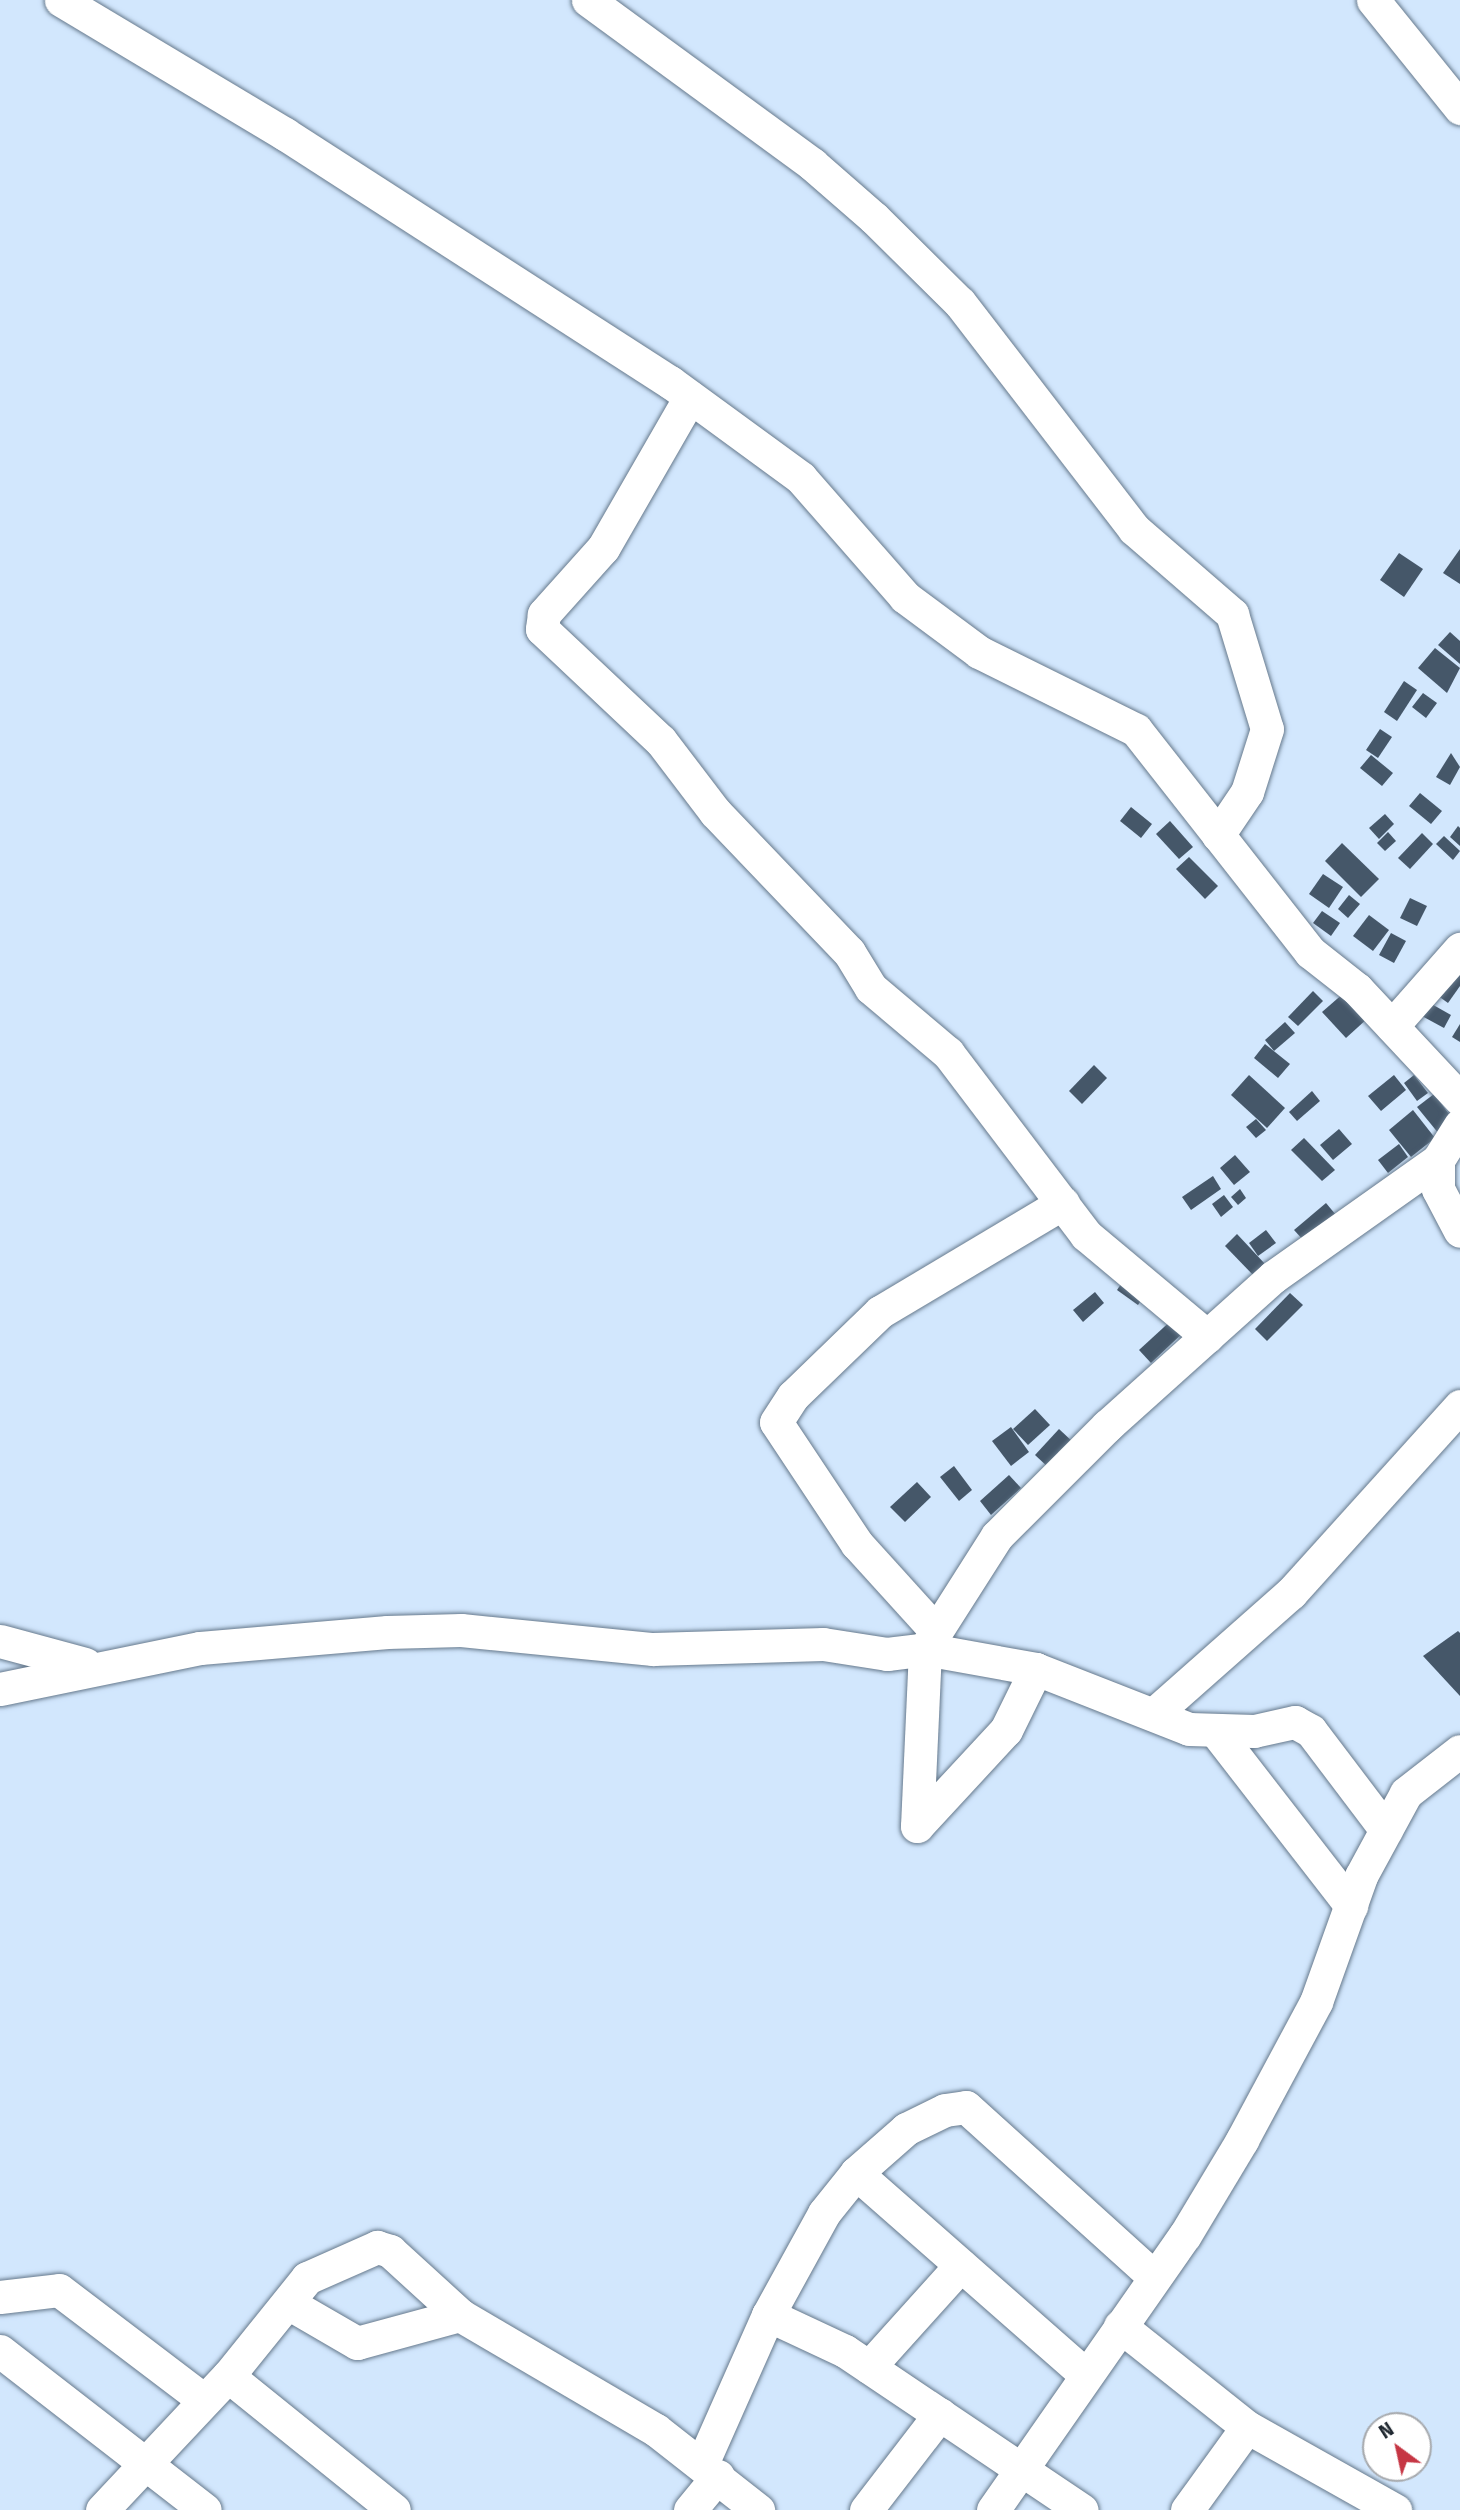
<!DOCTYPE html>
<style>
body{margin:0}
#map{position:relative;width:1460px;height:2510px;overflow:hidden;background:#d2e7fd;font-family:"Fira Sans",sans-serif}
div>[style]{position:absolute}
.building>*{inset:0;background:#455769}
.roads{filter:drop-shadow(0 0 2px #66798c) drop-shadow(0 0 2px #66798c)}
.minor>*{height:33px;margin:-16.5px;padding:0 16.5px;transform-origin:16.5px;border-radius:16.5px;background:#fff}
span{translate:-50% -50%;white-space:nowrap;text-align:center;line-height:1.15;-webkit-text-stroke:7px #fff;paint-order:stroke}
.north{position:absolute;left:1362px;top:2412px;width:70px;height:70px;box-sizing:border-box;background:#fff;border:2px solid #a6a9ad;border-radius:50%;rotate:327deg;font-size:19px;font-weight:700;line-height:28px;text-align:center;color:#212931}
.north::after{content:'';display:block;margin:auto;width:24px;height:32px;background:#c63644;clip-path:polygon(50% 0,100% 100%,50% 72%,0 100%)}
</style>
<div id="map">
<div class="building">
<i style="clip-path:polygon(1460px 549px,1460px 584px,1443px 573px)"></i>
<i style="clip-path:polygon(1399px 553px,1423px 569px,1404px 597px,1380px 580px)"></i>
<i style="clip-path:polygon(1450px 632px,1460px 641px,1460px 664px,1438px 645px)"></i>
<i style="clip-path:polygon(1435px 648px,1460px 668px,1447px 693px,1418px 668px)"></i>
<i style="clip-path:polygon(1404px 681px,1417px 690px,1397px 721px,1384px 712px)"></i>
<i style="clip-path:polygon(1423px 693px,1437px 703px,1426px 718px,1412px 707px)"></i>
<i style="clip-path:polygon(1380px 729px,1392px 737px,1378px 758px,1366px 750px)"></i>
<i style="clip-path:polygon(1451px 753px,1460px 767px,1450px 785px,1436px 777px)"></i>
<i style="clip-path:polygon(1371px 755px,1393px 773px,1382px 786px,1360px 768px)"></i>
<i style="clip-path:polygon(1420px 793px,1442px 811px,1431px 824px,1409px 806px)"></i>
<i style="clip-path:polygon(1131px 807px,1152px 824px,1141px 838px,1120px 821px)"></i>
<i style="clip-path:polygon(1385px 814px,1394px 824px,1379px 839px,1369px 828px)"></i>
<i style="clip-path:polygon(1170px 821px,1193px 847px,1179px 859px,1156px 834px)"></i>
<i style="clip-path:polygon(1458px 826px,1460px 828px,1460px 846px,1450px 837px)"></i>
<i style="clip-path:polygon(1388px 832px,1396px 841px,1385px 851px,1377px 843px)"></i>
<i style="clip-path:polygon(1422px 833px,1433px 844px,1410px 869px,1398px 858px)"></i>
<i style="clip-path:polygon(1444px 836px,1460px 851px,1453px 860px,1436px 844px)"></i>
<i style="clip-path:polygon(1342px 843px,1379px 879px,1361px 897px,1325px 861px)"></i>
<i style="clip-path:polygon(1189px 857px,1218px 886px,1205px 899px,1176px 869px)"></i>
<i style="clip-path:polygon(1323px 874px,1343px 887px,1329px 908px,1309px 894px)"></i>
<i style="clip-path:polygon(1349px 895px,1360px 904px,1348px 918px,1338px 909px)"></i>
<i style="clip-path:polygon(1410px 898px,1427px 906px,1417px 926px,1400px 918px)"></i>
<i style="clip-path:polygon(1322px 911px,1340px 923px,1331px 936px,1313px 923px)"></i>
<i style="clip-path:polygon(1369px 915px,1389px 930px,1373px 951px,1353px 936px)"></i>
<i style="clip-path:polygon(1391px 933px,1406px 941px,1394px 963px,1379px 955px)"></i>
<i style="clip-path:polygon(1460px 964px,1460px 986px,1448px 1003px,1434px 993px)"></i>
<i style="clip-path:polygon(1313px 991px,1323px 1001px,1298px 1026px,1288px 1017px)"></i>
<i style="clip-path:polygon(1345px 992px,1368px 1018px,1346px 1038px,1322px 1012px)"></i>
<i style="clip-path:polygon(1428px 1002px,1451px 1015px,1444px 1028px,1420px 1015px)"></i>
<i style="clip-path:polygon(1285px 1022px,1295px 1033px,1274px 1051px,1265px 1040px)"></i>
<i style="clip-path:polygon(1460px 1024px,1460px 1042px,1452px 1037px)"></i>
<i style="clip-path:polygon(1265px 1044px,1290px 1064px,1278px 1078px,1254px 1058px)"></i>
<i style="clip-path:polygon(1094px 1065px,1107px 1078px,1082px 1104px,1069px 1091px)"></i>
<i style="clip-path:polygon(1249px 1075px,1285px 1108px,1267px 1128px,1231px 1095px)"></i>
<i style="clip-path:polygon(1394px 1075px,1406px 1090px,1381px 1111px,1368px 1096px)"></i>
<i style="clip-path:polygon(1414px 1075px,1428px 1093px,1417px 1101px,1404px 1083px)"></i>
<i style="clip-path:polygon(1312px 1091px,1320px 1101px,1297px 1121px,1289px 1112px)"></i>
<i style="clip-path:polygon(1434px 1094px,1455px 1122px,1439px 1134px,1417px 1107px)"></i>
<i style="clip-path:polygon(1413px 1110px,1435px 1138px,1411px 1157px,1389px 1130px)"></i>
<i style="clip-path:polygon(1256px 1119px,1266px 1130px,1256px 1138px,1246px 1127px)"></i>
<i style="clip-path:polygon(1339px 1129px,1352px 1144px,1333px 1160px,1320px 1145px)"></i>
<i style="clip-path:polygon(1304px 1138px,1335px 1170px,1322px 1181px,1291px 1150px)"></i>
<i style="clip-path:polygon(1399px 1144px,1408px 1157px,1388px 1173px,1378px 1160px)"></i>
<i style="clip-path:polygon(1235px 1155px,1250px 1172px,1234px 1185px,1220px 1168px)"></i>
<i style="clip-path:polygon(1213px 1176px,1221px 1189px,1191px 1210px,1182px 1197px)"></i>
<i style="clip-path:polygon(1240px 1189px,1246px 1198px,1238px 1205px,1231px 1197px)"></i>
<i style="clip-path:polygon(1224px 1195px,1233px 1207px,1221px 1217px,1212px 1204px)"></i>
<i style="clip-path:polygon(1326px 1203px,1336px 1215px,1304px 1241px,1294px 1230px)"></i>
<i style="clip-path:polygon(1266px 1230px,1276px 1243px,1258px 1256px,1249px 1243px)"></i>
<i style="clip-path:polygon(1237px 1234px,1266px 1265px,1254px 1276px,1225px 1246px)"></i>
<i style="clip-path:polygon(1125px 1278px,1146px 1293px,1138px 1305px,1117px 1290px)"></i>
<i style="clip-path:polygon(1095px 1292px,1104px 1303px,1083px 1322px,1073px 1310px)"></i>
<i style="clip-path:polygon(1290px 1293px,1303px 1305px,1267px 1341px,1255px 1329px)"></i>
<i style="clip-path:polygon(1175px 1317px,1187px 1329px,1151px 1363px,1139px 1350px)"></i>
<i style="clip-path:polygon(1035px 1409px,1050px 1425px,1028px 1445px,1013px 1429px)"></i>
<i style="clip-path:polygon(1011px 1427px,1029px 1452px,1011px 1466px,992px 1441px)"></i>
<i style="clip-path:polygon(1059px 1429px,1074px 1443px,1050px 1469px,1035px 1455px)"></i>
<i style="clip-path:polygon(954px 1466px,972px 1490px,959px 1501px,940px 1477px)"></i>
<i style="clip-path:polygon(1009px 1475px,1021px 1488px,991px 1515px,980px 1501px)"></i>
<i style="clip-path:polygon(917px 1482px,931px 1497px,905px 1522px,890px 1507px)"></i>
<i style="clip-path:polygon(1458px 1631px,1460px 1633px,1460px 1696px,1423px 1656px)"></i>
</div>
<div class="roads">
<div class="minor">
<i style="left:61px;top:0;width:261px;rotate:30.9deg"></i>
<i style="left:285px;top:134px;width:458px;rotate:32.8deg"></i>
<i style="left:670px;top:382px;width:162px;rotate:36.2deg"></i>
<i style="left:801px;top:478px;width:158px;rotate:48.8deg"></i>
<i style="left:905px;top:597px;width:92px;rotate:36.6deg"></i>
<i style="left:979px;top:652px;width:175px;rotate:26.4deg"></i>
<i style="left:1136px;top:730px;width:282px;rotate:51.9deg"></i>
<i style="left:1310px;top:952px;width:60px;rotate:38.2deg"></i>
<i style="left:1357px;top:989px;width:151px;rotate:46.9deg"></i>
<i style="left:588px;top:0;width:278px;rotate:36.2deg"></i>
<i style="left:812px;top:164px;width:82px;rotate:41.1deg"></i>
<i style="left:874px;top:218px;width:121px;rotate:44.7deg"></i>
<i style="left:960px;top:303px;width:285px;rotate:52.4deg"></i>
<i style="left:1134px;top:529px;width:130px;rotate:40.9deg"></i>
<i style="left:1232px;top:614px;width:120px;rotate:73.1deg"></i>
<i style="left:1267px;top:729px;width:66px;rotate:107.6deg"></i>
<i style="left:1247px;top:792px;width:52px;rotate:124deg"></i>
<i style="left:1373px;top:0;width:139px;rotate:51.1deg"></i>
<i style="left:690px;top:397px;width:174px;rotate:119.9deg"></i>
<i style="left:603px;top:548px;width:89px;rotate:131.8deg"></i>
<i style="left:544px;top:614px;width:15px;rotate:98deg"></i>
<i style="left:542px;top:629px;width:163px;rotate:43.3deg"></i>
<i style="left:661px;top:741px;width:89px;rotate:52.7deg"></i>
<i style="left:715px;top:812px;width:194px;rotate:46.3deg"></i>
<i style="left:849px;top:952px;width:42px;rotate:58.6deg"></i>
<i style="left:871px;top:988px;width:101px;rotate:40.2deg"></i>
<i style="left:948px;top:1053px;width:228px;rotate:52.8deg"></i>
<i style="left:1086px;top:1235px;width:158px;rotate:39.9deg"></i>
<i style="left:1392px;top:1026px;width:103px;rotate:-48.6deg"></i>
<i style="left:1438px;top:1160px;width:29px;rotate:90deg"></i>
<i style="left:1438px;top:1189px;width:47px;rotate:62.4deg"></i>
<i style="left:936px;top:1631px;width:118px;rotate:-132.2deg"></i>
<i style="left:857px;top:1544px;width:146px;rotate:-123.6deg"></i>
<i style="left:776px;top:1422px;width:31px;rotate:-57deg"></i>
<i style="left:793px;top:1396px;width:121px;rotate:-44deg"></i>
<i style="left:880px;top:1312px;width:213px;rotate:-30.8deg"></i>
<i style="left:0;top:1641px;width:88px;rotate:15.1deg"></i>
<i style="left:0;top:1689px;width:204px;rotate:-11.6deg"></i>
<i style="left:200px;top:1648px;width:188px;rotate:-4.9deg"></i>
<i style="left:387px;top:1632px;width:74px;rotate:-1.5deg"></i>
<i style="left:461px;top:1630px;width:193px;rotate:5.7deg"></i>
<i style="left:653px;top:1649px;width:170px;rotate:-1.7deg"></i>
<i style="left:823px;top:1644px;width:65px;rotate:8.9deg"></i>
<i style="left:887px;top:1654px;width:38px;rotate:-7deg"></i>
<i style="left:925px;top:1649px;width:113px;rotate:10.2deg"></i>
<i style="left:1036px;top:1669px;width:164px;rotate:21.4deg"></i>
<i style="left:1189px;top:1729px;width:65px;rotate:1.8deg"></i>
<i style="left:1254px;top:1731px;width:42px;rotate:-12.4deg"></i>
<i style="left:1295px;top:1722px;width:18px;rotate:29deg"></i>
<i style="left:1311px;top:1731px;width:124px;rotate:52.9deg"></i>
<i style="left:1154px;top:1714px;width:183px;rotate:-41.5deg"></i>
<i style="left:1291px;top:1593px;width:252px;rotate:-47.9deg"></i>
<i style="left:1217px;top:1733px;width:219px;rotate:52.2deg"></i>
<i style="left:917px;top:1826px;width:177px;rotate:-87.4deg"></i>
<i style="left:925px;top:1649px;width:134px;rotate:-57.5deg"></i>
<i style="left:997px;top:1536px;width:156px;rotate:-45deg"></i>
<i style="left:1107px;top:1426px;width:223px;rotate:-41.9deg"></i>
<i style="left:1273px;top:1277px;width:202px;rotate:-35.3deg"></i>
<i style="left:1438px;top:1160px;width:41px;rotate:-57.8deg"></i>
<i style="left:917px;top:1826px;width:131px;rotate:-47.2deg"></i>
<i style="left:1006px;top:1730px;width:68px;rotate:-63.8deg"></i>
<i style="left:856px;top:2173px;width:305px;rotate:41.3deg"></i>
<i style="left:0;top:2297px;width:59px;rotate:-6.8deg"></i>
<i style="left:59px;top:2290px;width:182px;rotate:37.2deg"></i>
<i style="left:288px;top:2303px;width:80px;rotate:30.1deg"></i>
<i style="left:357px;top:2343px;width:107px;rotate:-15.2deg"></i>
<i style="left:768px;top:2315px;width:116px;rotate:-61.2deg"></i>
<i style="left:824px;top:2213px;width:51px;rotate:-51.3deg"></i>
<i style="left:856px;top:2173px;width:67px;rotate:-41.3deg"></i>
<i style="left:906px;top:2129px;width:43px;rotate:-26deg"></i>
<i style="left:945px;top:2110px;width:21px;rotate:-8deg"></i>
<i style="left:966px;top:2107px;width:253px;rotate:42.1deg"></i>
<i style="left:1120px;top:2326px;width:162px;rotate:38.5deg"></i>
<i style="left:1247px;top:2427px;width:170px;rotate:29.3deg"></i>
<i style="left:0;top:2351px;width:259px;rotate:37.8deg"></i>
<i style="left:869px;top:2367px;width:137px;rotate:-48deg"></i>
<i style="left:228px;top:2376px;width:213px;rotate:38.9deg"></i>
<i style="left:702px;top:2464px;width:163px;rotate:-66.1deg"></i>
<i style="left:768px;top:2315px;width:85px;rotate:25.1deg"></i>
<i style="left:845px;top:2351px;width:285px;rotate:33.9deg"></i>
<i style="left:102px;top:2510px;width:184px;rotate:-46.8deg"></i>
<i style="left:228px;top:2376px;width:126px;rotate:-51.1deg"></i>
<i style="left:307px;top:2278px;width:77px;rotate:-23.9deg"></i>
<i style="left:377px;top:2247px;width:14px;rotate:17deg"></i>
<i style="left:390px;top:2251px;width:95px;rotate:42.4deg"></i>
<i style="left:460px;top:2315px;width:227px;rotate:30.4deg"></i>
<i style="left:656px;top:2430px;width:130px;rotate:38.1deg"></i>
<i style="left:690px;top:2510px;width:44px;rotate:-50.5deg"></i>
<i style="left:866px;top:2510px;width:121px;rotate:-52.4deg"></i>
<i style="left:993px;top:2510px;width:335px;rotate:-55.1deg"></i>
<i style="left:1185px;top:2235px;width:111px;rotate:-59deg"></i>
<i style="left:1242px;top:2140px;width:157px;rotate:-61.8deg"></i>
<i style="left:1316px;top:2002px;width:134px;rotate:-70.3deg"></i>
<i style="left:1361px;top:1876px;width:94px;rotate:-61.5deg"></i>
<i style="left:1406px;top:1793px;width:68px;rotate:-37.9deg"></i>
<i style="left:1187px;top:2510px;width:102px;rotate:-54.1deg"></i>
</div>
</div>
<div class="north">N</div>
</div>
